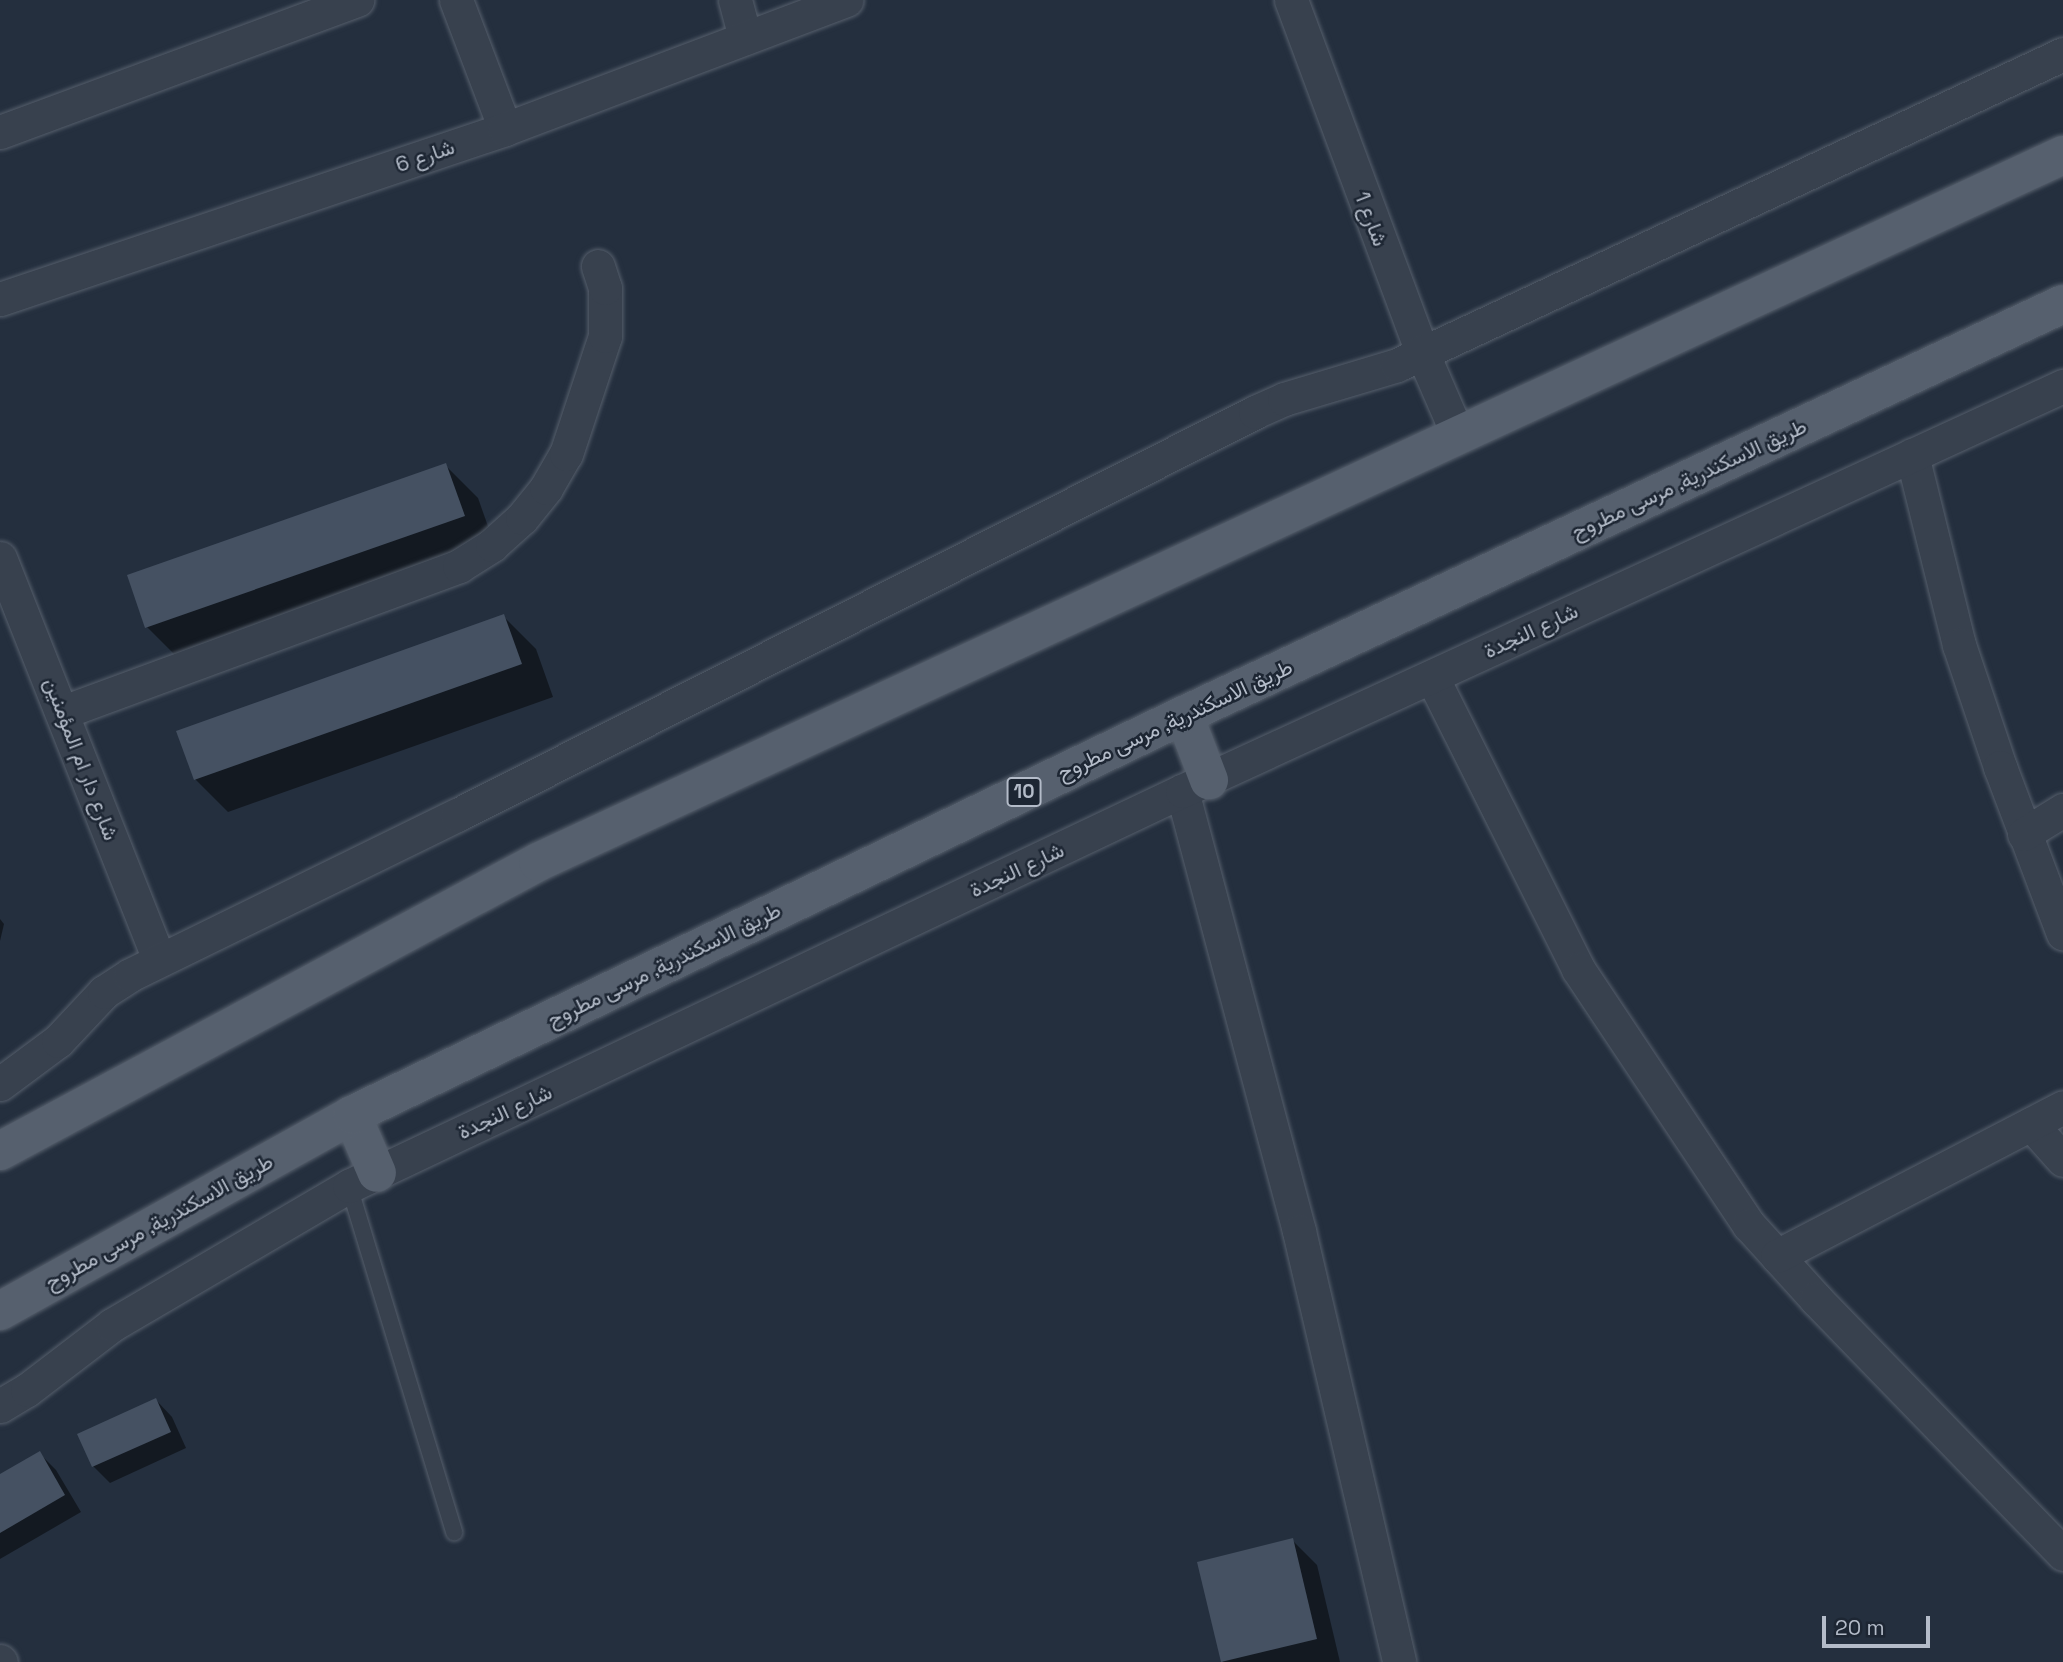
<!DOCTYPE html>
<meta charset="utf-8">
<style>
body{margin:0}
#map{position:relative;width:2063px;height:1662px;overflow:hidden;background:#242f3e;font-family:"Space Grotesk",Vazirmatn,sans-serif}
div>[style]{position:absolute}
.shadow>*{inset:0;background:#0007}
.building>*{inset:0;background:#455162}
.roads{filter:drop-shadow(0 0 2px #565f6c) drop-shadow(0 0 2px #565f6c)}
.lane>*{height:16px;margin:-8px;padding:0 8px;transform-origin:8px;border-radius:8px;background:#38414e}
.street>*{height:33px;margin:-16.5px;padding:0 16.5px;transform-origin:16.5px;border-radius:16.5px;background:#38414e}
.primary>*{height:38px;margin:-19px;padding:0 19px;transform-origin:19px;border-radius:19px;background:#56606e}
span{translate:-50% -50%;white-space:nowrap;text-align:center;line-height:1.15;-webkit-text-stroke:5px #1d2633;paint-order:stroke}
.shield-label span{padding:2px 5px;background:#1d2633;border:2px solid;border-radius:5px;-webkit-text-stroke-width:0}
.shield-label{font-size:19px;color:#b4bcc9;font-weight:700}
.street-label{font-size:21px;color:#b4bcc9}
.scale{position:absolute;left:1822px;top:1616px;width:108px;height:32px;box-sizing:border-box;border:4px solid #b4bcc9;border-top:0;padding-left:9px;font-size:21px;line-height:24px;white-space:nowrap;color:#b4bcc9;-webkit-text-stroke:5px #1d2633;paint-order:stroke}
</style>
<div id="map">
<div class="shadow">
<i style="clip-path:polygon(445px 465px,478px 498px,496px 549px,180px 660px,147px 627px,129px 577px)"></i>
<i style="clip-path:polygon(503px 616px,536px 649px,553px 697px,228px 812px,195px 779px)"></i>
<i style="clip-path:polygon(0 919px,4px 924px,0 941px)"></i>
<i style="clip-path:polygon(156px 1400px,172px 1417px,186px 1448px,110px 1483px,93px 1466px)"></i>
<i style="clip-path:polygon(40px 1454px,56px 1470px,81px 1512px,0 1559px,0 1476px)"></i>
<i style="clip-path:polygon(1292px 1540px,1317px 1565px,1340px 1662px,1223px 1662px,1199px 1563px)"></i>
</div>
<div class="building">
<i style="clip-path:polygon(446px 463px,465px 516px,145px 628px,127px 575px)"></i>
<i style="clip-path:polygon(504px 614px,522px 664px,194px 780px,176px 731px)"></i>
<i style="clip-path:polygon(156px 1398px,171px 1432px,92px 1467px,77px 1434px)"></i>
<i style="clip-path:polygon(40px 1451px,65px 1495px,0 1533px,0 1474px)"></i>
<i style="clip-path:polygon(1293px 1538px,1317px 1639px,1221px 1662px,1197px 1562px)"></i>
</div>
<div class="roads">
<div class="lane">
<i style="left:349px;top:1186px;width:362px;rotate:73.1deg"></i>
</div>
<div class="street">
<i style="left:456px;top:0;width:138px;rotate:69.2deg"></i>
<i style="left:735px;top:0;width:39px;rotate:75deg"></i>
<i style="left:1291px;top:0;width:376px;rotate:69.6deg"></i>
<i style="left:1422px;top:352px;width:90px;rotate:66.6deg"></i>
<i style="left:0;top:132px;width:381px;rotate:-20.3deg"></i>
<i style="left:0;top:299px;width:533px;rotate:-18.6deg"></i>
<i style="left:505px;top:129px;width:365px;rotate:-20.7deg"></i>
<i style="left:1912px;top:455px;width:196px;rotate:76.1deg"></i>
<i style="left:1959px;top:645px;width:129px;rotate:71.4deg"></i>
<i style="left:2000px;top:767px;width:178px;rotate:69.3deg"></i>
<i style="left:0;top:558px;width:432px;rotate:68.4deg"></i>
<i style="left:1432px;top:677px;width:326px;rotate:63.4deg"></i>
<i style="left:1578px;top:969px;width:308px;rotate:56.3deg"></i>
<i style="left:1749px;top:1225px;width:100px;rotate:47.8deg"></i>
<i style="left:1816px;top:1299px;width:355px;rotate:45.9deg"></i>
<i style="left:63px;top:712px;width:422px;rotate:-20.2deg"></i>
<i style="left:459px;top:566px;width:39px;rotate:-32deg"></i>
<i style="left:492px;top:545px;width:40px;rotate:-42deg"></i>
<i style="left:522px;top:518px;width:38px;rotate:-51deg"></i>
<i style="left:546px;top:488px;width:39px;rotate:-60deg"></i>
<i style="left:566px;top:454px;width:124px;rotate:-71.7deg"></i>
<i style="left:605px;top:336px;width:48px;rotate:-90deg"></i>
<i style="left:605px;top:288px;width:23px;rotate:-108deg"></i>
<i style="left:1182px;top:791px;width:455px;rotate:75.1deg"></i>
<i style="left:1299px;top:1231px;width:442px;rotate:76.9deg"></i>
<i style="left:2024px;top:834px;width:46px;rotate:-31.6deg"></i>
<i style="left:0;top:1084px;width:72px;rotate:-36.6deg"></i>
<i style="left:58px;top:1041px;width:67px;rotate:-46.8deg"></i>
<i style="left:104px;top:992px;width:31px;rotate:-33deg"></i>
<i style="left:130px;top:975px;width:364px;rotate:-26.1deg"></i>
<i style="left:457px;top:815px;width:894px;rotate:-26.79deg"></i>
<i style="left:1255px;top:412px;width:32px;rotate:-24deg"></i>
<i style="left:1284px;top:399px;width:118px;rotate:-16.7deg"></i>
<i style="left:1397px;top:365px;width:735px;rotate:-25.03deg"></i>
<i style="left:2031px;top:1124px;width:48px;rotate:48.4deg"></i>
<i style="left:1777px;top:1256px;width:322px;rotate:-27.5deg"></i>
<i style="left:0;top:1406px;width:31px;rotate:-31deg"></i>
<i style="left:27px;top:1390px;width:107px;rotate:-37.4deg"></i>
<i style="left:112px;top:1325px;width:275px;rotate:-30.4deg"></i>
<i style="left:349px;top:1186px;width:922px;rotate:-25.37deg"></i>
<i style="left:1182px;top:791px;width:970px;rotate:-24.69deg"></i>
<i style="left:0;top:1661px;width:1px;rotate:45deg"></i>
</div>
<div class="primary">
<i style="left:1184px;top:715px;width:70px;rotate:69deg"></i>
<i style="left:352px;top:1115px;width:63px;rotate:66.7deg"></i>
<i style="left:0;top:1151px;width:611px;rotate:-28.24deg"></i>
<i style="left:538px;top:862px;width:1681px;rotate:-24.87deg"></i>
<i style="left:0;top:1311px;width:403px;rotate:-29.1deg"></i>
<i style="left:352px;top:1115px;width:923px;rotate:-25.68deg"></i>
<i style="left:1184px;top:715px;width:970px;rotate:-25.06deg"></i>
</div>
</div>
<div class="shield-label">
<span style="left:1024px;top:792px">10</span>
</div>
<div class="street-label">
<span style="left:425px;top:156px;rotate:-19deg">شارع 6</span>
<span style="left:1371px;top:219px;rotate:69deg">شارع 1</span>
<span style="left:1689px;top:479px;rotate:-25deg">طريق الاسكندرية, مرسى مطروح</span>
<span style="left:1531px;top:631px;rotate:-25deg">شارع النجدة</span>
<span style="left:1175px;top:720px;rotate:-25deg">طريق الاسكندرية, مرسى مطروح</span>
<span style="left:81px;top:759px;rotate:69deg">شارع دار ام المؤمنين</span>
<span style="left:1017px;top:870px;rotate:-25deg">شارع النجدة</span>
<span style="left:664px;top:965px;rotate:-26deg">طريق الاسكندرية, مرسى مطروح</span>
<span style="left:505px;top:1112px;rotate:-25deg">شارع النجدة</span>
<span style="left:159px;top:1222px;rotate:-29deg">طريق الاسكندرية, مرسى مطروح</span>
</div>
<div class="scale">20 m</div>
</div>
